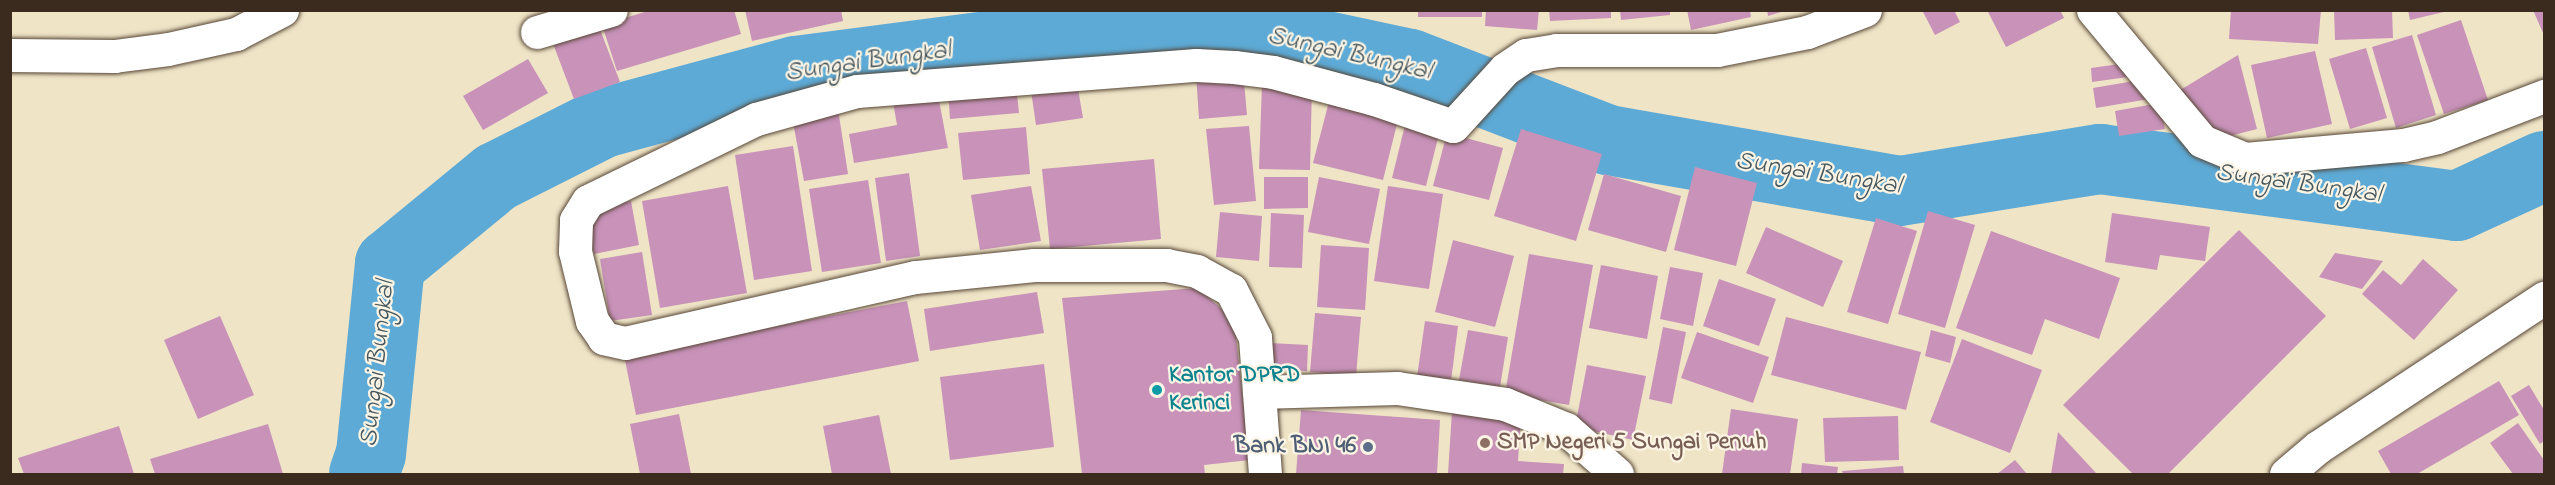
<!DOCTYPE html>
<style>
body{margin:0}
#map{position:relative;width:2555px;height:485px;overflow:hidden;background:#efe4c6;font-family:"Indie Flower",sans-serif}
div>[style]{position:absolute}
.river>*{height:70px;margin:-35px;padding:0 35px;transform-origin:35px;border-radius:35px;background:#5daad6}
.building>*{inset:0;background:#c892b9}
.roads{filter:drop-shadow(0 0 2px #564637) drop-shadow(0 0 2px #564637)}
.minor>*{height:33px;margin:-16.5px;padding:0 16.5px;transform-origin:16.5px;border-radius:16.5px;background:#fff}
.major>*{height:33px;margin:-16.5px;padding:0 16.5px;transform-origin:16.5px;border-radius:16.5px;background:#fff}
.dots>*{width:16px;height:16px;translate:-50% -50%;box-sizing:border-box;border:3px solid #fcf5e5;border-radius:50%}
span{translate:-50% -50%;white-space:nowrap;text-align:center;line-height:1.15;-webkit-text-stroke:4.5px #fcf5e5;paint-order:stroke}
.culture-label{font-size:24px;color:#0d838f;font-weight:700}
.left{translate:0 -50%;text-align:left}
.education-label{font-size:24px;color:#785e54;font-weight:700}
.service-label{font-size:24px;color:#4e5e75;font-weight:700}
.right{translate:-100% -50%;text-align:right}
.water-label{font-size:26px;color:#47575e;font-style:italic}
.frame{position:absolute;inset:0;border:12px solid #3b2a1e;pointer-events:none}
</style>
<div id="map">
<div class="river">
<i style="left:364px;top:474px;width:21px;rotate:-71deg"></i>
<i style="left:371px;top:454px;width:191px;rotate:-84.3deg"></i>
<i style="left:390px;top:264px;width:137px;rotate:-39.4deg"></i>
<i style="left:496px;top:177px;width:120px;rotate:-26.8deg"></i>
<i style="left:603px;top:123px;width:200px;rotate:-15.1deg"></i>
<i style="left:796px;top:71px;width:256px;rotate:-7.4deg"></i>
<i style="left:1050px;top:38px;width:220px;rotate:-1deg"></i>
<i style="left:1270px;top:34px;width:143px;rotate:12.1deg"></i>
<i style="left:1410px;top:64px;width:212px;rotate:21deg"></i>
<i style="left:1608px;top:140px;width:296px;rotate:9.9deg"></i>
<i style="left:1900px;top:191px;width:203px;rotate:-9.1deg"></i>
<i style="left:2100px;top:159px;width:360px;rotate:7.5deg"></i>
<i style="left:2457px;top:206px;width:96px;rotate:-24.7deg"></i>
</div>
<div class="building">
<i style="clip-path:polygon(651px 10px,734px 10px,741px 34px,617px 71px,602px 25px)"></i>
<i style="clip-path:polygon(745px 10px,841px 10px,843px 21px,752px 41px)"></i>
<i style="clip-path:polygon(1418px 10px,1482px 10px,1482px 17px,1418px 17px)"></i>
<i style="clip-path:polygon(1486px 10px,1539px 10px,1537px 30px,1485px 26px)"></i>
<i style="clip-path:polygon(1549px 10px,1611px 10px,1611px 18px,1550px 21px)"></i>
<i style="clip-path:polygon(1620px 10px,1670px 10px,1670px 15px,1621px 20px)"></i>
<i style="clip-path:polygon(1687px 10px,1750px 10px,1751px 17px,1691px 30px)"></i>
<i style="clip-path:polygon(1767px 10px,1784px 10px,1784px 11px,1768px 16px)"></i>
<i style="clip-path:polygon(1922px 10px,1954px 10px,1960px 22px,1935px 35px)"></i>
<i style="clip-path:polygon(1987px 10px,2060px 10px,2064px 18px,2006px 47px)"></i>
<i style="clip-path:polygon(2231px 10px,2321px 10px,2318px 44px,2229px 39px)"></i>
<i style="clip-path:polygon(2334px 10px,2392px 10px,2393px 38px,2335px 40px)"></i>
<i style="clip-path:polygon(2408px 10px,2447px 10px,2448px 11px,2410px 20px)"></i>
<i style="clip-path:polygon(2533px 10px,2544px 10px,2544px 35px)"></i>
<i style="clip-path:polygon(2461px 20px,2488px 100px,2444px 114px,2417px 35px)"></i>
<i style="clip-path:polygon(598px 24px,620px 82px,574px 99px,552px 41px)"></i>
<i style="clip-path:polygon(2412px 35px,2436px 115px,2396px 128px,2372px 47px)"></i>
<i style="clip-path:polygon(2366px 48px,2387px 118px,2350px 129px,2329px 59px)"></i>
<i style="clip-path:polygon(2315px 51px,2332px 124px,2267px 138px,2251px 65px)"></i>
<i style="clip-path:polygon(2238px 55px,2257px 129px,2218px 139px,2177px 92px)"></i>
<i style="clip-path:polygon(528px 59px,548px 93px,483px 130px,463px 96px)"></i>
<i style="clip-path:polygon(2134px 62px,2135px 76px,2092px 82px,2091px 68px)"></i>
<i style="clip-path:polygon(1243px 71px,1247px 115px,1199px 119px,1196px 74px)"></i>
<i style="clip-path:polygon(1076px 77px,1083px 118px,1036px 125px,1030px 84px)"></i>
<i style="clip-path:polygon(2146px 79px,2149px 99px,2096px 108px,2093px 88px)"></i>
<i style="clip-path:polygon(1016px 84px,1019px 113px,950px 119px,948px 90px)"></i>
<i style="clip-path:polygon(1262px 84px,1312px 85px,1310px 170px,1259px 169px)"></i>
<i style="clip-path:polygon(1331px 94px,1400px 112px,1383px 180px,1313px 163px)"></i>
<i style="clip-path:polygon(938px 95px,948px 148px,854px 163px,849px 134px,897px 125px,893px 102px)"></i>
<i style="clip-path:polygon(2160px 103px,2165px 129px,2119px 136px,2115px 111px)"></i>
<i style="clip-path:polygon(838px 109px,848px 174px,804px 181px,792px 117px)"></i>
<i style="clip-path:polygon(1406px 121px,1440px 130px,1426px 186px,1392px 178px)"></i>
<i style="clip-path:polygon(1249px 126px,1256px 201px,1214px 205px,1206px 129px)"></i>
<i style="clip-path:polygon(1026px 127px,1030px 174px,963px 180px,958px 133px)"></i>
<i style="clip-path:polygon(1521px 129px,1602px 154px,1576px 241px,1494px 216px)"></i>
<i style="clip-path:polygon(1447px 133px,1503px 148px,1489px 200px,1433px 186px)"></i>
<i style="clip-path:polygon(793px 146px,812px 271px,754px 280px,735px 155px)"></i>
<i style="clip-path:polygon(1154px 159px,1161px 239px,1050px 249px,1042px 169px)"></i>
<i style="clip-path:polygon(1695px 167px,1757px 183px,1736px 266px,1674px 250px)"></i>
<i style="clip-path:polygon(909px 173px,920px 256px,886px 261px,875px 178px)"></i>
<i style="clip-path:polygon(1604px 174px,1681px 196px,1666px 252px,1588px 230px)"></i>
<i style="clip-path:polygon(1264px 177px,1308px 177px,1308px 208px,1264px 209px)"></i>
<i style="clip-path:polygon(1319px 177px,1380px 189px,1369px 244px,1308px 232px)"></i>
<i style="clip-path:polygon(868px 180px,881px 263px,822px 272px,809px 189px)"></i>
<i style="clip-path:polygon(728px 186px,747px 293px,660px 308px,642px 201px)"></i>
<i style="clip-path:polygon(1031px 186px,1041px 241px,980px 250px,971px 195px)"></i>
<i style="clip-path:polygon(1388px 186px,1443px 194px,1429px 289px,1374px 281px)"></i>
<i style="clip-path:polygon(631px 201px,639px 245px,594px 254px,585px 209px)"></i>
<i style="clip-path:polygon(1928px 211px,1975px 225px,1945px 328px,1898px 314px)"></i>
<i style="clip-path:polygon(1220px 212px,1262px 216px,1259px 261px,1216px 257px)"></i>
<i style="clip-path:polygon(1271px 213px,1304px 215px,1302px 268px,1269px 267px)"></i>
<i style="clip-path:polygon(2112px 213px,2210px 227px,2205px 261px,2160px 255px,2157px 270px,2105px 262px)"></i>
<i style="clip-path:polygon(1876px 218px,1917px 231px,1888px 324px,1847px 312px)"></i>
<i style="clip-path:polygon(1766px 227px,1843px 261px,1823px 307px,1746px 273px)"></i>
<i style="clip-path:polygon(2239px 230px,2326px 316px,2168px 474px,2133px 474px,2063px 405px)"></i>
<i style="clip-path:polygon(1991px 231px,2120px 278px,2099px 339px,2045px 319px,2032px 355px,1956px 328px)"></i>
<i style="clip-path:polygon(1453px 240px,1514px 256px,1495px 327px,1435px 312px)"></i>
<i style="clip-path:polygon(1321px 245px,1369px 248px,1365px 310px,1317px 307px)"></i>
<i style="clip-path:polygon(642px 252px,652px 315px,610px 321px,600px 259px)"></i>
<i style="clip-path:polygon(2335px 253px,2383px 261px,2362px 289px,2319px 277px)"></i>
<i style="clip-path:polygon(1529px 254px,1593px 265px,1569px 405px,1505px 394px)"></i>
<i style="clip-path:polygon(2423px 259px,2458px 290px,2414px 340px,2362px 294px,2383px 270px,2401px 285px)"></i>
<i style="clip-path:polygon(1601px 265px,1658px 276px,1647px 339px,1589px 328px)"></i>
<i style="clip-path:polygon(1670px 267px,1703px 273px,1693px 326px,1660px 319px)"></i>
<i style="clip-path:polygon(1719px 279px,1776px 299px,1759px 346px,1703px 326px)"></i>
<i style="clip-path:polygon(1198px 288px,1234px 320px,1250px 460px,1204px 465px,1205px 474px,1082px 474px,1062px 298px)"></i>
<i style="clip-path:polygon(1037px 292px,1044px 333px,930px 351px,924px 309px)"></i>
<i style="clip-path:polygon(907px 301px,919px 361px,636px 415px,624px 355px)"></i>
<i style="clip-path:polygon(1315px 313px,1361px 317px,1356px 376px,1310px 372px)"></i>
<i style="clip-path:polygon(220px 316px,254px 395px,198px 419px,164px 340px)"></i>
<i style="clip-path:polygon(1786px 317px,1921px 352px,1906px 410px,1771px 375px)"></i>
<i style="clip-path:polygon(1425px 321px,1458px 326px,1451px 381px,1417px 377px)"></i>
<i style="clip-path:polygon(1663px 327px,1686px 332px,1672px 404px,1649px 399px)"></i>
<i style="clip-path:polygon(1468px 330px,1508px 337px,1500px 387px,1459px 380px)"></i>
<i style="clip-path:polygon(1931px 330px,1956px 337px,1950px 363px,1925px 356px)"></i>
<i style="clip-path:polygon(1697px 332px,1769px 357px,1753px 403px,1681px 378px)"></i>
<i style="clip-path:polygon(1962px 339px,2042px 370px,2010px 453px,1930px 422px)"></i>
<i style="clip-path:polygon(1269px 343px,1308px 345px,1307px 371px,1267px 369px)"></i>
<i style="clip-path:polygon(1044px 364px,1054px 447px,950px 460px,940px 377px)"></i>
<i style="clip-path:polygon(1587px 365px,1646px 376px,1633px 440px,1575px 427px)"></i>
<i style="clip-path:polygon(2499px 381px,2519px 415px,2417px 474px,2391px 474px,2378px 451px)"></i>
<i style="clip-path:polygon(2529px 385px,2544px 410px,2544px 441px,2540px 444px,2511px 396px)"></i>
<i style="clip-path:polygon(1731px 409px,1798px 419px,1790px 474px,1722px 474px)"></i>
<i style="clip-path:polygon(1301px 410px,1440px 420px,1437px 474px,1296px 474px)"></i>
<i style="clip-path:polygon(1452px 411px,1521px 416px,1518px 461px,1564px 464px,1563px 474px,1448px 474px)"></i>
<i style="clip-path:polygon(679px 414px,691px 474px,640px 474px,630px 424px)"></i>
<i style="clip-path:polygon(879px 415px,891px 474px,832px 474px,823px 426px)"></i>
<i style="clip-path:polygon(1898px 416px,1899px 460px,1825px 462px,1823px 418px)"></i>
<i style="clip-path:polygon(2518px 423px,2544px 460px,2544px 474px,2513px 474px,2490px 443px)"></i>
<i style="clip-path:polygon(268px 424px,283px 474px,155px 474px,150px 459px)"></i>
<i style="clip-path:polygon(119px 426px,134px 474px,24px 474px,18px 458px)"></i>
<i style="clip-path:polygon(2058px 432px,2097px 474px,2051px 474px)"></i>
<i style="clip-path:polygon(2015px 460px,2027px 474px,1997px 474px)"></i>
<i style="clip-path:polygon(1802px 463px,1838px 467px,1837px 474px,1801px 474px)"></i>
<i style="clip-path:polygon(1903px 466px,1904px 474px,1843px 474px,1842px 471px)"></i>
</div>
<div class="roads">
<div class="minor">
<i style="left:2093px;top:10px;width:170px;rotate:50.2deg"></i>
<i style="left:2202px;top:141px;width:47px;rotate:22.7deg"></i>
<i style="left:2245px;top:159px;width:159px;rotate:-5.1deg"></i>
<i style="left:2403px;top:145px;width:35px;rotate:-13deg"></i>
<i style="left:2437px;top:137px;width:115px;rotate:-21deg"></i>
<i style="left:537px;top:32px;width:77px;rotate:-16.6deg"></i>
<i style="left:1259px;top:392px;width:138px;rotate:-1.7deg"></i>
<i style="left:1397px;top:388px;width:109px;rotate:8.4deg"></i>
<i style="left:1505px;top:404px;width:66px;rotate:22.3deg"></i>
<i style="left:1566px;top:429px;width:68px;rotate:41.4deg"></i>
<i style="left:1265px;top:474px;width:137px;rotate:-94.2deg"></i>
<i style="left:1255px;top:337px;width:53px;rotate:-117.1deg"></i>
<i style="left:1231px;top:290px;width:39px;rotate:-151deg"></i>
<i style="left:1197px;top:271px;width:31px;rotate:-169deg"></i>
<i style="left:1167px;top:265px;width:133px;rotate:180deg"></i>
<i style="left:1034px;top:265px;width:120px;rotate:174.2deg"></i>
<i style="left:915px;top:277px;width:297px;rotate:167.2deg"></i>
<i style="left:625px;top:343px;width:22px;rotate:-167deg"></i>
<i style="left:604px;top:338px;width:21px;rotate:-125deg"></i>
<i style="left:592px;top:321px;width:72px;rotate:-103.7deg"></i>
<i style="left:575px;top:251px;width:31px;rotate:-88deg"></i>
<i style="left:576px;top:220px;width:22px;rotate:-58deg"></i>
<i style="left:588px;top:201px;width:187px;rotate:-26deg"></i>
<i style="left:756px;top:119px;width:105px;rotate:-15.5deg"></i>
<i style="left:857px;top:91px;width:340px;rotate:-4.4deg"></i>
<i style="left:1196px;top:65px;width:38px;rotate:3deg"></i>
<i style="left:1234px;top:67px;width:39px;rotate:7deg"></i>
<i style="left:1273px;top:72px;width:105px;rotate:15deg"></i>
<i style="left:1374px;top:99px;width:83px;rotate:18.9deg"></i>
<i style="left:1453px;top:126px;width:77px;rotate:-47.6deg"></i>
<i style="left:1505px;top:69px;width:25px;rotate:-34deg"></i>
<i style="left:1526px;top:55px;width:30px;rotate:-9deg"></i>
<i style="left:1556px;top:50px;width:161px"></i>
<i style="left:1717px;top:50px;width:92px;rotate:-11.3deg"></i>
<i style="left:1807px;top:32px;width:62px;rotate:-20.8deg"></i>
<i style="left:2286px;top:474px;width:42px;rotate:-40.2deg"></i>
<i style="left:2318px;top:447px;width:271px;rotate:-33.4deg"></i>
</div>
<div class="major">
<i style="left:10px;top:55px;width:104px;rotate:0.6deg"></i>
<i style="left:114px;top:56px;width:54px;rotate:-7.4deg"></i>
<i style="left:168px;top:49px;width:70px;rotate:-12.4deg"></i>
<i style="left:236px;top:34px;width:52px;rotate:-27.6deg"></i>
</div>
</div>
<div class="dots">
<i style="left:1157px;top:390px;background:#0f9aa8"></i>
<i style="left:1485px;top:443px;background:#8d6e63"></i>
<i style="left:1368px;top:447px;background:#5c6f8a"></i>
</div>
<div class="culture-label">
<span class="left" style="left:1169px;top:390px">Kantor DPRD<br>Kerinci</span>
</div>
<div class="education-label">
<span class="left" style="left:1497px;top:443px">SMP Negeri 5 Sungai Penuh</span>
</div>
<div class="service-label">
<span class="right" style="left:1356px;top:447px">Bank BNI 46</span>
</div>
<div class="water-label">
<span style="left:1349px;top:55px;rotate:13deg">Sungai Bungkal</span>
<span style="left:868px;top:63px;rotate:-8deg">Sungai Bungkal</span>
<span style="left:1818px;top:175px;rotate:9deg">Sungai Bungkal</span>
<span style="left:2298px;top:185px;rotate:8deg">Sungai Bungkal</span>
<span style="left:379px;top:364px;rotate:-84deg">Sungai Bungkal</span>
</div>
<div class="frame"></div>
</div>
